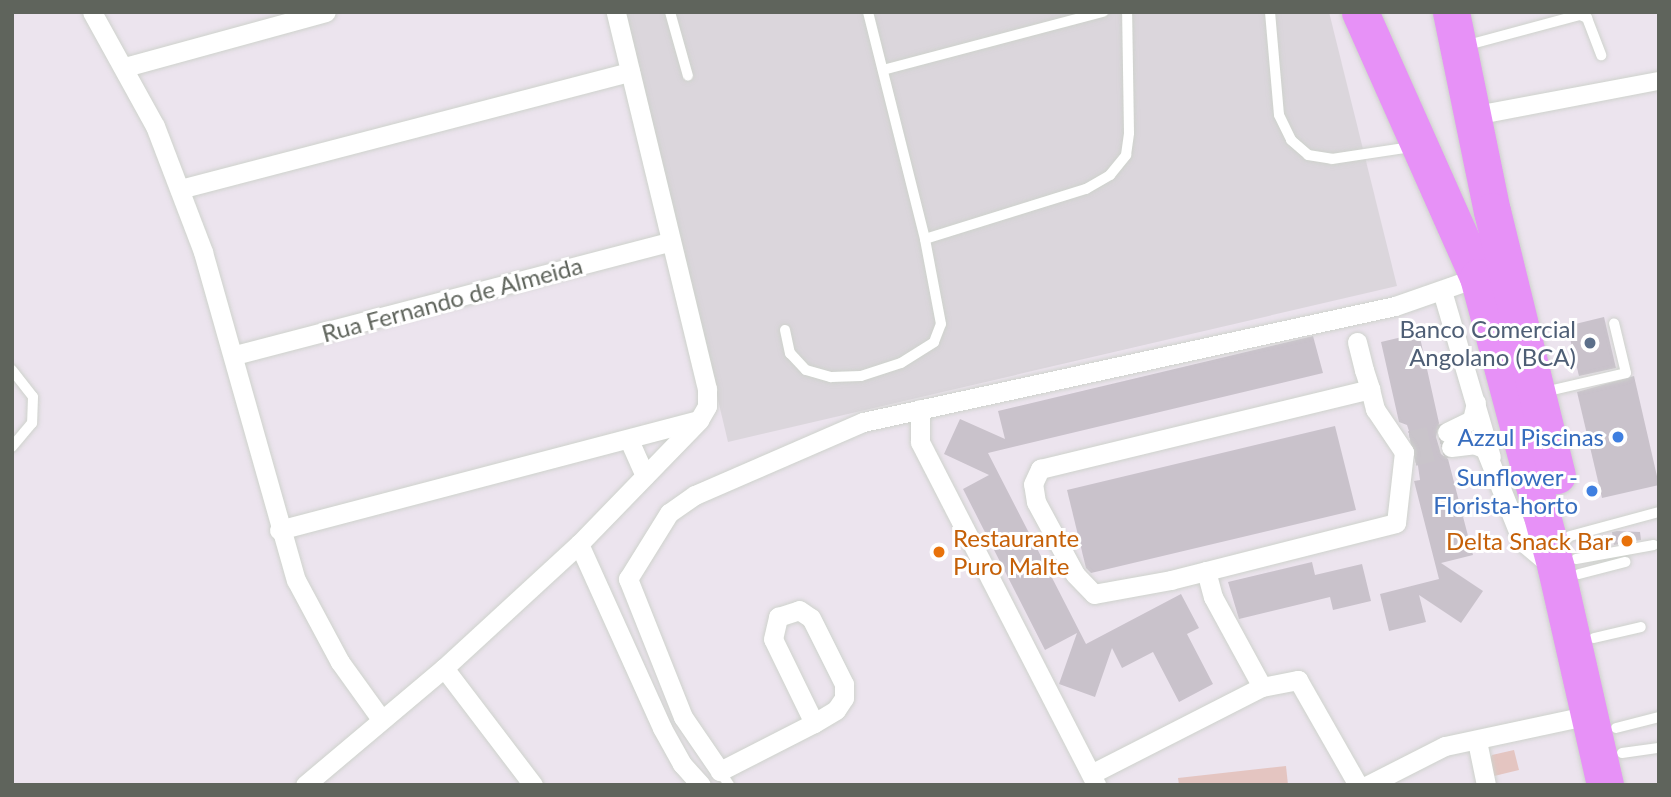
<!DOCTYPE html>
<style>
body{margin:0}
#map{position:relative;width:1671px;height:797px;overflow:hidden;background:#ece4ee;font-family:Lato,sans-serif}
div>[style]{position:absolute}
.industrial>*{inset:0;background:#dbd6dc}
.green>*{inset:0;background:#e4c5c1}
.building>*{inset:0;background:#c9c2cb}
.street-tunnel>*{height:19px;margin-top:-9.5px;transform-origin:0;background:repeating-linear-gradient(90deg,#c9c4ca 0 19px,transparent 0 29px)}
.roads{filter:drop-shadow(0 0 2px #ced2cc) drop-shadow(0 0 2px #ced2cc)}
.lane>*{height:10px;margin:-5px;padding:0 5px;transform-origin:5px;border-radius:5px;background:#fff}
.street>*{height:19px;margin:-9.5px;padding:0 9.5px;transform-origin:9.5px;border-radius:9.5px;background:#fff}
.highway>*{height:37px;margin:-18.5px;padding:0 18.5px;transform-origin:18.5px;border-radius:18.5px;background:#e791f7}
.dots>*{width:19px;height:19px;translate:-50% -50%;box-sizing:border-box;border:4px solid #fff;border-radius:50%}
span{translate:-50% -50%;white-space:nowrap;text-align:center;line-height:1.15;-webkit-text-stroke:6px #fff;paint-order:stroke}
.street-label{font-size:24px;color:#5f645c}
.service-label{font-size:24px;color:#4e5e75}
.right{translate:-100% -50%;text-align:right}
.shop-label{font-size:24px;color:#366cbe}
.food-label{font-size:24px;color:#c56008}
.left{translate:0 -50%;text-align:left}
.frame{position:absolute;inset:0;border:14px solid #5f645c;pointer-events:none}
</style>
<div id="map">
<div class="industrial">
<i style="clip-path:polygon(626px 12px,1329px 12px,1397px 286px,728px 442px)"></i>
</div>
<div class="green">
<i style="clip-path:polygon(1514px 750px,1519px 770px,1490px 777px,1487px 763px,1492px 755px)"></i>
<i style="clip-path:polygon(1286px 766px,1288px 785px,1179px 785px,1178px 778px)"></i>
</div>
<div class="building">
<i style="clip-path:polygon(1604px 317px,1616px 368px,1579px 376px,1567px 326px)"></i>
<i style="clip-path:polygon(1419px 333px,1439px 423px,1436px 437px,1441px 454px,1448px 459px,1473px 555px,1441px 563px,1483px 591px,1461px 623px,1419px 595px,1426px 622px,1389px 631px,1380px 594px,1439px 579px,1414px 481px,1420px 480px,1416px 452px,1407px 425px,1399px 422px,1381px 342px)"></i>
<i style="clip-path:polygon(1313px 336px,1323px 373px,988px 453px,1086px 644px,1181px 594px,1199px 628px,1187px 634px,1213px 684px,1179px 702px,1153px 652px,1122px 668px,1112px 648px,1095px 697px,1059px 684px,1077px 633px,1045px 650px,963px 489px,989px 475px,944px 454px,960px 419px,1005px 439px,998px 411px)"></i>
<i style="clip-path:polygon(1634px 376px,1659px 485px,1602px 498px,1577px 392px)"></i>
<i style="clip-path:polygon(1335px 426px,1356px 510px,1091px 573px,1086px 568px,1067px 490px)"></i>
<i style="clip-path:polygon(1617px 531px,1640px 532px,1641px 540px,1614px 545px,1612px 532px)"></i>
<i style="clip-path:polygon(1312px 562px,1315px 575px,1362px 564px,1371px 601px,1333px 610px,1330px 597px,1239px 619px,1228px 582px)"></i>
</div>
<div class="street-tunnel">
<i style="left:1410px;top:440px;width:38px;rotate:-12deg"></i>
<i style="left:1414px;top:456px;width:38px;rotate:-14deg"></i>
</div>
<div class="roads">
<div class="lane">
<i style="left:670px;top:12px;width:66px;rotate:74.3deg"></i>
<i style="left:1270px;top:12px;width:103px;rotate:85deg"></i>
<i style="left:1279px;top:115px;width:28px;rotate:64deg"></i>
<i style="left:1291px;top:140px;width:23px;rotate:41deg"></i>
<i style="left:1308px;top:155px;width:24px;rotate:9deg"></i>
<i style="left:1332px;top:159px;width:80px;rotate:-8.6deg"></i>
<i style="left:1464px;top:46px;width:120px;rotate:-15deg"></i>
<i style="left:1580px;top:15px;width:8px;rotate:23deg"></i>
<i style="left:1587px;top:18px;width:40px;rotate:69deg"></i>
<i style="left:883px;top:70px;width:228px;rotate:-14.8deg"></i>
<i style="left:1477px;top:111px;width:185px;rotate:-10.6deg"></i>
<i style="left:1480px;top:119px;width:182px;rotate:-10.8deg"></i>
<i style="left:925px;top:239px;width:169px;rotate:-17.3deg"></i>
<i style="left:1086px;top:189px;width:28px;rotate:-30deg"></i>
<i style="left:1110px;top:175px;width:26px;rotate:-51deg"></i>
<i style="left:1126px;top:155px;width:22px;rotate:-82deg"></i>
<i style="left:1129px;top:133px;width:121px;rotate:-90.9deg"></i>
<i style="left:785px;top:330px;width:24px;rotate:78deg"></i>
<i style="left:790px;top:353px;width:23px;rotate:47deg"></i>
<i style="left:806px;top:370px;width:26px;rotate:16deg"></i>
<i style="left:831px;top:377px;width:30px;rotate:-2deg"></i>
<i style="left:861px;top:376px;width:42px;rotate:-18deg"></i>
<i style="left:901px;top:363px;width:39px;rotate:-32deg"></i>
<i style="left:934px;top:342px;width:19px;rotate:-69deg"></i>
<i style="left:941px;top:324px;width:86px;rotate:-100.7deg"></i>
<i style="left:925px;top:239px;width:234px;rotate:-104.1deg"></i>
<i style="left:12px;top:370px;width:34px;rotate:52deg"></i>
<i style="left:33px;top:397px;width:26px;rotate:92deg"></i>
<i style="left:32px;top:423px;width:31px;rotate:130deg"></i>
<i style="left:1544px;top:392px;width:84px;rotate:-13deg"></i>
<i style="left:1626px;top:373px;width:51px;rotate:-103.5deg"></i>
<i style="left:1570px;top:536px;width:92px;rotate:-15.1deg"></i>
<i style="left:1576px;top:559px;width:79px;rotate:-10.2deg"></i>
<i style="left:1579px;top:574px;width:48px;rotate:-14.6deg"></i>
<i style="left:1594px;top:638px;width:48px;rotate:-13.2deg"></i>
<i style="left:1616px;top:728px;width:44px;rotate:-14.3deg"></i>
<i style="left:1622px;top:753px;width:37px;rotate:-8deg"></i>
<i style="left:720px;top:771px;width:17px;rotate:57deg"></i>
</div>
<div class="street">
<i style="left:92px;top:12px;width:130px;rotate:61.1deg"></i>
<i style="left:155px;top:126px;width:135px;rotate:69.1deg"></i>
<i style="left:203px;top:252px;width:341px;rotate:74.2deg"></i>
<i style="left:296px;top:580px;width:93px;rotate:61.8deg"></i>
<i style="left:340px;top:662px;width:70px;rotate:54.3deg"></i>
<i style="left:125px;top:67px;width:208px;rotate:-15.3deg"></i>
<i style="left:180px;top:189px;width:465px;rotate:-14.6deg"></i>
<i style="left:1442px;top:291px;width:173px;rotate:73.6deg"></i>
<i style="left:1357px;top:342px;width:29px;rotate:76deg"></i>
<i style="left:1364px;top:370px;width:20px;rotate:72deg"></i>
<i style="left:1370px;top:389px;width:21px;rotate:76deg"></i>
<i style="left:1375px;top:409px;width:52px;rotate:56deg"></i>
<i style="left:1404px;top:452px;width:71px;rotate:96.4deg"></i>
<i style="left:1396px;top:523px;width:232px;rotate:165.8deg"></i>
<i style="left:1171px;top:580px;width:78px;rotate:169.7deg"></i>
<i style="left:1094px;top:594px;width:28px;rotate:-134deg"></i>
<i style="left:1075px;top:574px;width:82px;rotate:-118.4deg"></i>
<i style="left:1036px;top:502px;width:18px;rotate:-99deg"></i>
<i style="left:1033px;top:484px;width:17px;rotate:-65deg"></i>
<i style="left:1040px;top:469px;width:340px;rotate:-13.6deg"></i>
<i style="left:235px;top:355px;width:449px;rotate:-14.6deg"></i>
<i style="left:920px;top:409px;width:33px;rotate:90deg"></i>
<i style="left:920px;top:442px;width:386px;rotate:62.8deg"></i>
<i style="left:1447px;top:432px;width:28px;rotate:-26deg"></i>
<i style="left:1472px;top:420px;width:18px;rotate:-77deg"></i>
<i style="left:629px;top:440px;width:39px;rotate:66deg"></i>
<i style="left:1451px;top:447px;width:23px;rotate:-7deg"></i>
<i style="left:1474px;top:444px;width:12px;rotate:24deg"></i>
<i style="left:1485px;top:449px;width:99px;rotate:68.1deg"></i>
<i style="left:1522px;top:541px;width:42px;rotate:40.2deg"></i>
<i style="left:279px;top:530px;width:433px;rotate:-14.7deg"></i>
<i style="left:579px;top:544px;width:202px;rotate:65.7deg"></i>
<i style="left:662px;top:728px;width:41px;rotate:60.9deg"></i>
<i style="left:682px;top:764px;width:28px;rotate:48deg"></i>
<i style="left:1206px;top:571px;width:27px;rotate:75deg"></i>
<i style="left:1213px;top:597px;width:102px;rotate:61.4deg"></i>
<i style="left:444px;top:668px;width:147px;rotate:52.7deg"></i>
<i style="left:814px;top:723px;width:93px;rotate:-116deg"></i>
<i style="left:773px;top:639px;width:23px;rotate:-77deg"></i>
<i style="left:778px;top:617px;width:22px;rotate:-18deg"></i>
<i style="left:799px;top:610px;width:14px;rotate:34deg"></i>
<i style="left:811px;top:618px;width:74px;rotate:63.4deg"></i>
<i style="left:844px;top:684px;width:14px;rotate:90deg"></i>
<i style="left:844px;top:698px;width:14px;rotate:124deg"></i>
<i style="left:836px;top:710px;width:26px;rotate:149deg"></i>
<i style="left:814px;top:723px;width:106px;rotate:152.9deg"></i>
<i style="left:720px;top:771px;width:65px;rotate:-124.4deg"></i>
<i style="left:683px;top:717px;width:149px;rotate:-111.7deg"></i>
<i style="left:628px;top:579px;width:78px;rotate:-58.2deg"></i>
<i style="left:669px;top:513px;width:32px;rotate:-35deg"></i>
<i style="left:695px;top:495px;width:183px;rotate:-23.5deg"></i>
<i style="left:863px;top:422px;width:544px;rotate:-12.3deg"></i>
<i style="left:1395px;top:306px;width:88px;rotate:-19.3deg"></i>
<i style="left:1477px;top:741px;width:45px;rotate:78.4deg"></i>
<i style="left:1091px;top:774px;width:192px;rotate:-27deg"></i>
<i style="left:1262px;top:687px;width:37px;rotate:-11deg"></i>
<i style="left:1298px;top:680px;width:121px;rotate:60.3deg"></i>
<i style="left:305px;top:785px;width:182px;rotate:-40.1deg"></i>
<i style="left:444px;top:668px;width:183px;rotate:-42.6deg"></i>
<i style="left:579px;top:544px;width:173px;rotate:-45.9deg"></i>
<i style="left:699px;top:420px;width:16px;rotate:-60deg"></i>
<i style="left:707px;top:406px;width:17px;rotate:-90deg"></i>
<i style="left:707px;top:389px;width:388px;rotate:-103.6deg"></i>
<i style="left:1368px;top:785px;width:86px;rotate:-26.9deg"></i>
<i style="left:1445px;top:746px;width:147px;rotate:-12.1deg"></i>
</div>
<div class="highway">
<i style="left:1360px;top:12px;width:290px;rotate:66deg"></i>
<i style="left:1478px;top:277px;width:302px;rotate:75deg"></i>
<i style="left:1556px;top:569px;width:221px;rotate:77.2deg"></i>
<i style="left:1451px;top:12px;width:203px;rotate:78.4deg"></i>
<i style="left:1492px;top:211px;width:272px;rotate:76.2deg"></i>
</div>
</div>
<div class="dots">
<i style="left:1590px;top:343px;background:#5c6f8a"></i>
<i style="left:1618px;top:437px;background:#3f7fe0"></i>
<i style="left:1592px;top:491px;background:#3f7fe0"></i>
<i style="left:1627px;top:541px;background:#e8710a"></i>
<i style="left:939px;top:552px;background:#e8710a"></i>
</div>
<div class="street-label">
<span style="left:452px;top:299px;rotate:-15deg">Rua Fernando de Almeida</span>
</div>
<div class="service-label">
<span class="right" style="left:1576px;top:343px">Banco Comercial<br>Angolano (BCA)</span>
</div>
<div class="shop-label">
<span class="right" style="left:1604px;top:437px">Azzul Piscinas</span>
<span class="right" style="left:1578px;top:491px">Sunflower -<br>Florista-horto</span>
</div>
<div class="food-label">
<span class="left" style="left:953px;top:552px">Restaurante<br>Puro Malte</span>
<span class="right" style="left:1613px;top:541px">Delta Snack Bar</span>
</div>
<div class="frame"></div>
</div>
